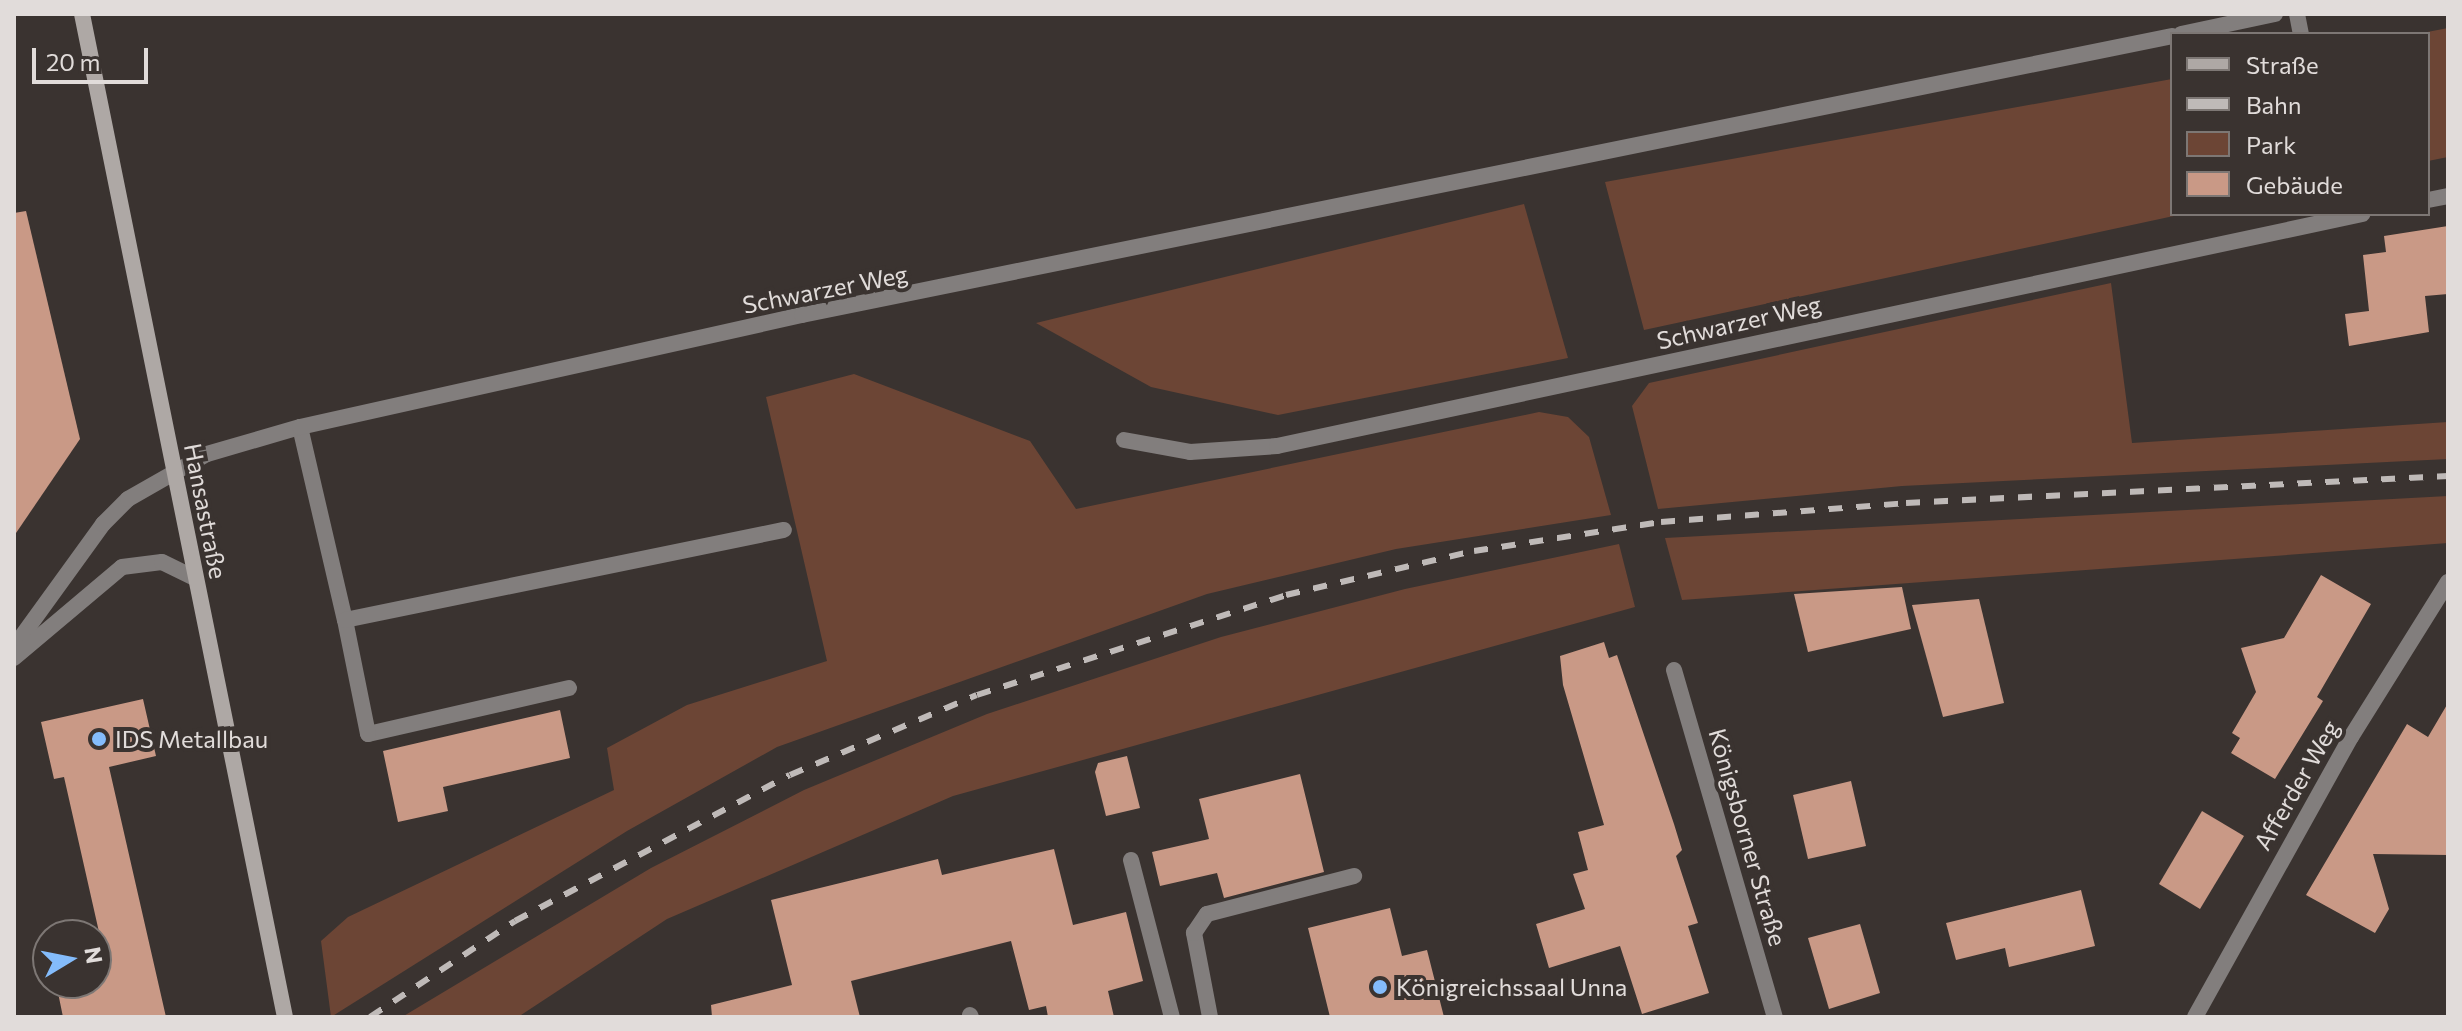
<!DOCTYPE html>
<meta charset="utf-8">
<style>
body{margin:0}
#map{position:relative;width:2462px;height:1031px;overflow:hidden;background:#3a3330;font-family:Commissioner,sans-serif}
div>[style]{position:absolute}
.green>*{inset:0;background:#6c4535}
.building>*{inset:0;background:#c99986}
.service>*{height:16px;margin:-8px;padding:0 8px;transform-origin:8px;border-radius:8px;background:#827e7d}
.minor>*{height:16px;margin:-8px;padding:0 8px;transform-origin:8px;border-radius:8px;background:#827e7d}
.tertiary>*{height:16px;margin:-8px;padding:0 8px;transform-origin:8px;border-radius:8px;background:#827e7d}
.secondary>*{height:16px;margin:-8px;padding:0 8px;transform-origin:8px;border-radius:8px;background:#aea8a5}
.rail>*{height:6px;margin-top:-3px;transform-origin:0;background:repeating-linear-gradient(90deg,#bfbab8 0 14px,transparent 0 28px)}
.dots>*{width:22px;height:22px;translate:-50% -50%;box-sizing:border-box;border:4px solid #3a3330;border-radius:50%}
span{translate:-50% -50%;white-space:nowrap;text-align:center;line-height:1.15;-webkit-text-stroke:8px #3a3330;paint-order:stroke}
.street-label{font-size:24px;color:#e1dcda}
.poi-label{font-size:24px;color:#e1dcda}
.left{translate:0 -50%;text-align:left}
.frame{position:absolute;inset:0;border:16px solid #e1dcda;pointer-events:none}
.legend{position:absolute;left:2170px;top:32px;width:260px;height:184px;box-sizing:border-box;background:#3a3330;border:2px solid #7d7774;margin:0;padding:10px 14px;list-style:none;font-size:24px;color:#e1dcda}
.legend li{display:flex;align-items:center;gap:16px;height:40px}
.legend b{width:40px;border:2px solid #7d7774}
.north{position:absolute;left:32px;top:919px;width:80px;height:80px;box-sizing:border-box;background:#3a3330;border:2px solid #7d7774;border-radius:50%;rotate:80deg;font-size:22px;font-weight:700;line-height:32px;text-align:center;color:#e1dcda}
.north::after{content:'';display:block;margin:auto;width:28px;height:36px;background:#84bcfb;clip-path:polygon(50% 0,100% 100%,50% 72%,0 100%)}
.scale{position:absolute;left:32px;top:48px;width:116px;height:36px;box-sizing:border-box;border:4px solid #e1dcda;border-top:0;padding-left:10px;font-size:24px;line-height:28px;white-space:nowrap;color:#e1dcda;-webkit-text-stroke:6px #3a3330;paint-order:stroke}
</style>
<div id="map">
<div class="green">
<i style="clip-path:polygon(2448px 28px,2448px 157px,2428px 161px,2428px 34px,2417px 34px)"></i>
<i style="clip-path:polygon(2172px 79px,2172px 214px,2183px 214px,1644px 330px,1605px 182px)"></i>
<i style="clip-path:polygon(1524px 204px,1568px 358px,1278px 415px,1151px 387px,1036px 323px)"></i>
<i style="clip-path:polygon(2111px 283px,2132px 443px,2448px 422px,2448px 459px,1902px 486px,1658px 509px,1632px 406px,1649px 383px)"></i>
<i style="clip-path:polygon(854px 374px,1030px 441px,1076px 509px,1539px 412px,1568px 417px,1589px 437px,1611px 515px,1396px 549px,1207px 594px,777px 747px,627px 831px,331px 1017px,321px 941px,348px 917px,614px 790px,607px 748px,687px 705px,827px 661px,766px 397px)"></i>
<i style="clip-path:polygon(2448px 496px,2448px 543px,1682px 600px,1665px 538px)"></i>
<i style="clip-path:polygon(1619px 544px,1635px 607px,953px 796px,667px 919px,518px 1017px,402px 1017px,651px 868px,804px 790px,987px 714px,1221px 637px,1405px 589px)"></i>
</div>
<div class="building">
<i style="clip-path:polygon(26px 211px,80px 439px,14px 536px,14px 213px)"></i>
<i style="clip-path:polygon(2448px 226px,2448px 294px,2425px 296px,2429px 332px,2349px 346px,2345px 314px,2369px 311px,2363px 255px,2386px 252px,2384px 236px)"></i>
<i style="clip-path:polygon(2321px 575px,2371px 604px,2317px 697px,2323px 701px,2275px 779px,2231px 753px,2240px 738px,2232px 733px,2256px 692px,2241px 648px,2284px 638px)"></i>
<i style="clip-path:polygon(1902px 587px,1911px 629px,1808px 652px,1794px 594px)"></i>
<i style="clip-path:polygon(1979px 599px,2004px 703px,1943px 717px,1912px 605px)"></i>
<i style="clip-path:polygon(1604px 642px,1609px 658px,1617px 655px,1674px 824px,1682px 850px,1676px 856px,1698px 923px,1688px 926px,1709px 993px,1642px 1014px,1620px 946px,1549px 968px,1536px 924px,1585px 909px,1573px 874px,1588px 870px,1578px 832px,1604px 825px,1563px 685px,1560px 656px)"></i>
<i style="clip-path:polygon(143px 699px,156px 756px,109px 767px,166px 1017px,63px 1017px,56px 983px,96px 983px,96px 935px,82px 935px,99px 932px,64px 777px,54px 779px,41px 722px)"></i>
<i style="clip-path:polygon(2448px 703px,2448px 855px,2373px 854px,2389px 909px,2375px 933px,2306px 895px,2407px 724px,2428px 737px)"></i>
<i style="clip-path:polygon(560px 710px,570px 758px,443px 787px,448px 811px,398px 822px,383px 751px)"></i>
<i style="clip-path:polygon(1127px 756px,1140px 808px,1106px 816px,1095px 772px,1098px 763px)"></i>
<i style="clip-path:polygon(1300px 774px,1324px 872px,1224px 898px,1217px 873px,1160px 886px,1152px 852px,1209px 839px,1199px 799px)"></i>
<i style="clip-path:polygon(1851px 781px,1866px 846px,1808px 859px,1793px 795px)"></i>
<i style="clip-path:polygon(2202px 811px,2244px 836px,2200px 909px,2159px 884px)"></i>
<i style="clip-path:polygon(1054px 849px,1073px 925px,1126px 912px,1143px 981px,1108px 991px,1114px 1017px,1048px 1017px,1046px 1006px,1029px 1010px,1011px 941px,851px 981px,860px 1017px,712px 1017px,711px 1005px,792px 985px,771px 900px,938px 859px,942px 875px)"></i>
<i style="clip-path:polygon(2081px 890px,2095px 946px,2009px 967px,2005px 948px,1956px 960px,1946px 923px)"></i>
<i style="clip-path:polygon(1390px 908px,1402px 956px,1427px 950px,1444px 1017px,1330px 1017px,1308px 928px)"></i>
<i style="clip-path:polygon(1860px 924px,1880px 993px,1829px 1009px,1808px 938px)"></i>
</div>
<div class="service">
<i style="left:2297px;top:14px;width:20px;rotate:79deg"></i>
<i style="left:2428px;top:200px;width:20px;rotate:-11deg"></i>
<i style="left:300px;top:427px;width:198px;rotate:76.9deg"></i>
<i style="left:1124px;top:440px;width:67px;rotate:10.3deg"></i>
<i style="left:1190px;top:452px;width:87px;rotate:-3.9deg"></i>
<i style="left:1277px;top:446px;width:1110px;rotate:-12.07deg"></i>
<i style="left:569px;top:688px;width:206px;rotate:167.1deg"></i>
<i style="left:368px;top:734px;width:116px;rotate:-101.4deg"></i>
<i style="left:345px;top:620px;width:448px;rotate:-11.6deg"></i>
<i style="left:1131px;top:860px;width:162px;rotate:75.4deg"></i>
<i style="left:970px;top:1015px;width:2px;rotate:63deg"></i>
<i style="left:1210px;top:1017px;width:86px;rotate:-100.8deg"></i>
<i style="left:1194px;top:933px;width:23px;rotate:-56deg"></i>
<i style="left:1207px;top:914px;width:152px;rotate:-14.5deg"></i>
</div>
<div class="minor">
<i style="left:1674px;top:670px;width:361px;rotate:73.8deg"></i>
<i style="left:2195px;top:1017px;width:321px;rotate:-60.9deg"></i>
<i style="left:2351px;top:737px;width:183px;rotate:-58deg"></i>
</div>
<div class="tertiary">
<i style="left:2181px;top:34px;width:96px;rotate:-12deg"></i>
<i style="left:14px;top:647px;width:152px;rotate:-54.1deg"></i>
<i style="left:103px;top:524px;width:35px;rotate:-45deg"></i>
<i style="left:128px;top:499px;width:91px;rotate:-29.7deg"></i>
<i style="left:207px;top:454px;width:97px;rotate:-16.2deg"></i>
<i style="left:300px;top:427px;width:514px;rotate:-12.58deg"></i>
<i style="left:802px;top:315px;width:1398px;rotate:-11.51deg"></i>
<i style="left:14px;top:658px;width:141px;rotate:-40.1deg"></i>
<i style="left:122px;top:567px;width:40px;rotate:-7.1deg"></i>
<i style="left:162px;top:562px;width:37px;rotate:26deg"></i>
</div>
<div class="secondary">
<i style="left:82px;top:14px;width:1023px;rotate:78.56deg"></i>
</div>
<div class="rail">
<i style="left:370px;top:1017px;width:174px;rotate:-33.5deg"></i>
<i style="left:515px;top:921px;width:311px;rotate:-28deg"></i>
<i style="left:790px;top:775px;width:203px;rotate:-23.2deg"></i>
<i style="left:977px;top:695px;width:325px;rotate:-17.9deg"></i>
<i style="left:1286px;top:595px;width:193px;rotate:-13.2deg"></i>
<i style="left:1474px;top:551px;width:189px;rotate:-8.8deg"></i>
<i style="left:1661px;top:522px;width:246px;rotate:-4.4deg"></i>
<i style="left:1906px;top:503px;width:543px;rotate:-2.85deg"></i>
</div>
<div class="dots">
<i style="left:99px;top:739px;background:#84bcfb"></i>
<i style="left:1380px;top:987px;background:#84bcfb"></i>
</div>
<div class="street-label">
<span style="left:825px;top:289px;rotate:-11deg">Schwarzer Weg</span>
<span style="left:1739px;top:322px;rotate:-13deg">Schwarzer Weg</span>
<span style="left:206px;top:511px;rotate:79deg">Hansastraße</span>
<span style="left:2296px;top:785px;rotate:-60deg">Afferder Weg</span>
<span style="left:1748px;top:837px;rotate:74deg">Königsborner Straße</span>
</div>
<div class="poi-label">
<span class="left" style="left:115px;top:739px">IDS Metallbau</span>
<span class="left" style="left:1396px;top:987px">Königreichssaal Unna</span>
</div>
<div class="frame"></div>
<ul class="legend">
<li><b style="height:10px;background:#aea8a5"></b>Straße</li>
<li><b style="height:10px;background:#bfbab8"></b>Bahn</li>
<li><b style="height:22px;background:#6c4535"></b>Park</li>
<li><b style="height:22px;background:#c99986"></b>Gebäude</li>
</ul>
<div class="north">N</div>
<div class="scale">20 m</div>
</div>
